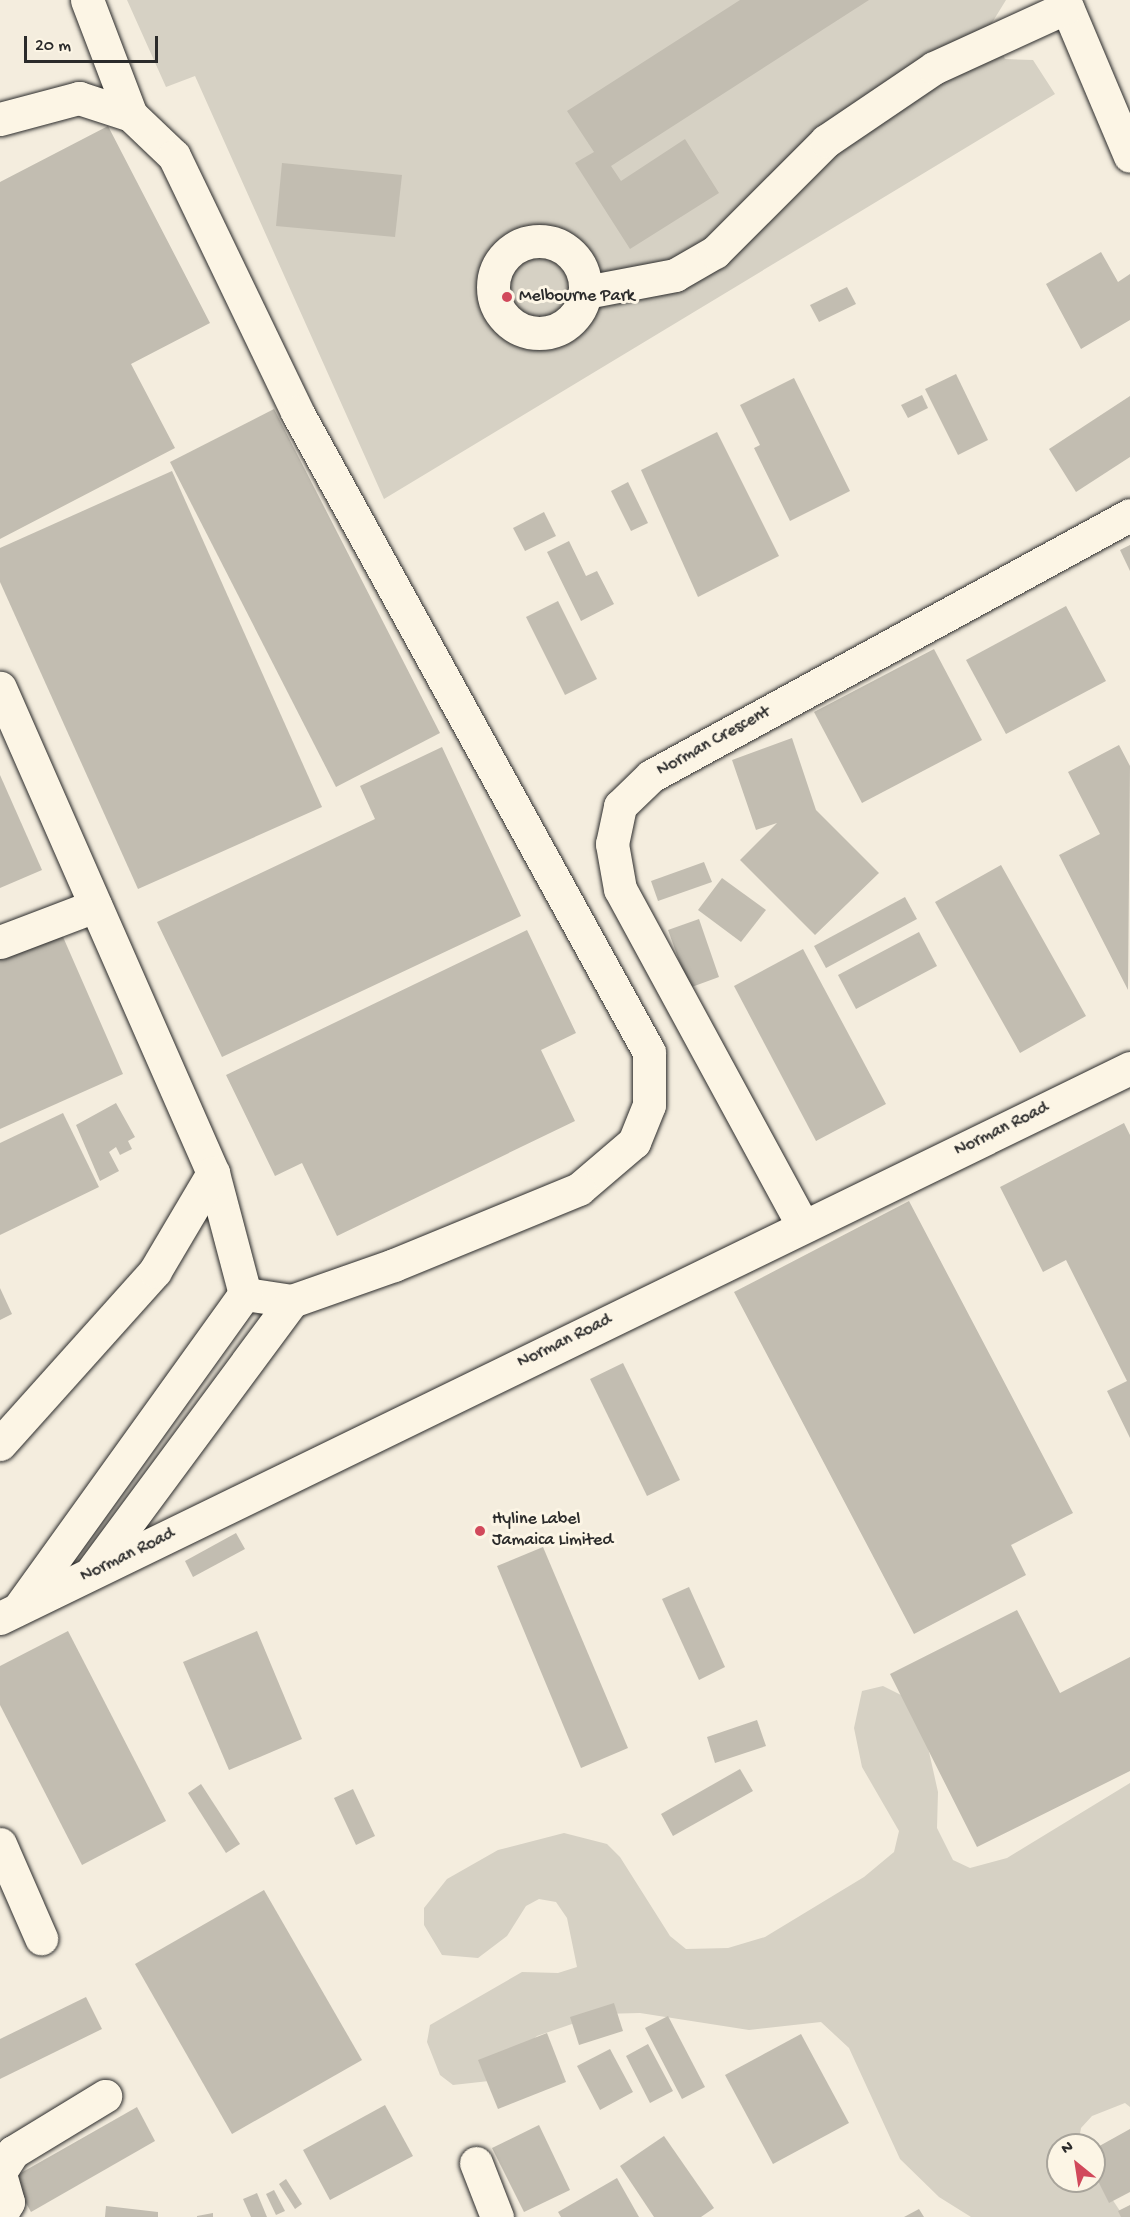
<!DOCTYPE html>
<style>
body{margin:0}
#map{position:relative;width:1130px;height:2217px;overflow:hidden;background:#f4edde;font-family:"Gochi Hand",sans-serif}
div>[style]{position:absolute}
.green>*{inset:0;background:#d6d1c4}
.building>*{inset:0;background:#c2bdb1}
.roads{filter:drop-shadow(0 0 2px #2b2b2b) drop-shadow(0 0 2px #2b2b2b)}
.minor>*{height:33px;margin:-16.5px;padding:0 16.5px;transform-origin:16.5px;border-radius:16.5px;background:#fcf5e5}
.minor>.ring{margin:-16.5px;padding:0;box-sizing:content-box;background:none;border:33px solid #fcf5e5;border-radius:50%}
.dots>*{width:16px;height:16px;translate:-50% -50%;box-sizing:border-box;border:3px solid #fcf5e5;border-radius:50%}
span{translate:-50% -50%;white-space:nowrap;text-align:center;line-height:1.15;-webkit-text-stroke:6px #fcf5e5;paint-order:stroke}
.poi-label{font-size:18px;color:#2b2b2b}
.left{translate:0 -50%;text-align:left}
.street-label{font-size:18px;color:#2b2b2b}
.north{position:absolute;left:1046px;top:2133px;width:60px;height:60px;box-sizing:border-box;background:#fcf5e5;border:2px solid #a8a49b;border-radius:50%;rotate:330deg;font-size:16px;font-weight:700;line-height:24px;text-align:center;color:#2b2b2b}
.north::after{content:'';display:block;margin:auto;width:21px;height:27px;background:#d1495b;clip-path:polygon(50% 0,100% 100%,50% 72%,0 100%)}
.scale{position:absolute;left:24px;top:36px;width:134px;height:27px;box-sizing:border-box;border:3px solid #2b2b2b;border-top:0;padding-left:8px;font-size:18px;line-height:21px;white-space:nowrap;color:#2b2b2b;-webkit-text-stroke:4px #fcf5e5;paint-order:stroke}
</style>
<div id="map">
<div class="green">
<i style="clip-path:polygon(127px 0,1006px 0,990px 26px,1005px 59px,1033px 60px,1055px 94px,384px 499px,195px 76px,166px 87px)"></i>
<i style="clip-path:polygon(883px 1686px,901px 1695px,923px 1725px,938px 1792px,937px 1828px,953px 1860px,970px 1868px,1007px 1858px,1130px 1783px,1130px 2107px,1125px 2103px,1092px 2116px,1081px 2128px,1078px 2145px,1058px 2145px,1058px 2181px,1094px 2181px,1094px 2172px,1124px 2217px,971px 2217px,939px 2197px,900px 2159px,849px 2048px,821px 2022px,749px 2030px,640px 2013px,601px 2014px,537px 2036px,489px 2081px,453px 2085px,440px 2075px,427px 2042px,430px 2025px,522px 1972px,558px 1973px,577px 1967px,567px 1918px,556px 1902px,539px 1899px,526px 1906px,507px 1936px,478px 1958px,442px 1955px,424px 1925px,424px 1908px,447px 1879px,498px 1850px,564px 1833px,607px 1844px,620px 1857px,670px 1936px,686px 1949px,728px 1948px,765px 1937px,864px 1877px,894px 1852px,899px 1831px,862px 1767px,854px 1728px,862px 1691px)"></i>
</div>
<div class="building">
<i style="clip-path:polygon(740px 0,869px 0,611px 166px,621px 181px,685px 139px,719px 193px,630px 249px,575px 163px,594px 152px,567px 111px)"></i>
<i style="clip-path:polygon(108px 126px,210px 323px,131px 364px,175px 448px,0 539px,0 182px)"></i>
<i style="clip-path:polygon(282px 163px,402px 175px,395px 237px,276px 226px)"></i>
<i style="clip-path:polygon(1101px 252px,1118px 282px,1130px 274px,1130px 320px,1081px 349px,1046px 284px)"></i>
<i style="clip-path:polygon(847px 287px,856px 304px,819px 322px,810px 305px)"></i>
<i style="clip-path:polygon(956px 374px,988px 440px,958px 455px,925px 389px)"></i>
<i style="clip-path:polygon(794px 378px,850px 491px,790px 521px,754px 448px,760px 445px,740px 405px)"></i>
<i style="clip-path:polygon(922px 395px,928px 408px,908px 418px,901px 405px)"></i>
<i style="clip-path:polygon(1130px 396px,1130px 457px,1076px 492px,1049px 449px)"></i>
<i style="clip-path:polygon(274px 409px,440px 733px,336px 787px,170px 462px)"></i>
<i style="clip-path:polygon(717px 432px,779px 556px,698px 597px,641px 470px)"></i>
<i style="clip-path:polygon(172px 471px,322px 807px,138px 889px,0 582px,0 548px)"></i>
<i style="clip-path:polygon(628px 482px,648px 523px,631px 531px,611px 491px)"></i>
<i style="clip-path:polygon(544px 512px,556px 536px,525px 551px,513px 528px)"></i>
<i style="clip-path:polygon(569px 541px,586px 576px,597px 571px,614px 604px,581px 621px,547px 552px)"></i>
<i style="clip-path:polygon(1130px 545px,1130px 571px,1120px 550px)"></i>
<i style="clip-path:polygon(558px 601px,597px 679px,565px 695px,526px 617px)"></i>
<i style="clip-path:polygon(1066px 606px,1106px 681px,1006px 734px,966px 660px)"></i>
<i style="clip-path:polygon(934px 649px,982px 740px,862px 803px,814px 712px)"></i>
<i style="clip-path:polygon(792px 738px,816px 810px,879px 873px,815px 935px,740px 860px,777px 823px,756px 830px,732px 760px)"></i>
<i style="clip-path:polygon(1119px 745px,1130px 766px,1128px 990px,1059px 855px,1100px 834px,1068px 772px)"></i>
<i style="clip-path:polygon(442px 747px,521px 916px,222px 1057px,157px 922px,375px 819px,360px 786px)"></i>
<i style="clip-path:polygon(0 775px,42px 870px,0 888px)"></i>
<i style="clip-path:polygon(704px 862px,712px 882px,658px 901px,651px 881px)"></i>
<i style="clip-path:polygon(1001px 865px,1086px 1016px,1020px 1053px,935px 902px)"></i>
<i style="clip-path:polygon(722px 878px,766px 910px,741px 942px,698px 910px)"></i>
<i style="clip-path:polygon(905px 897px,917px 919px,826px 968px,814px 946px)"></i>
<i style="clip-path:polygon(699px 919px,719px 977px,689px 988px,668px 930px)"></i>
<i style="clip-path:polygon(60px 930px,123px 1074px,0 1129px,0 957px)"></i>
<i style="clip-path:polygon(527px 930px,576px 1033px,541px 1050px,575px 1121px,337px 1236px,302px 1163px,275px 1176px,226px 1075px)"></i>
<i style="clip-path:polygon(919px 932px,937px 966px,856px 1009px,838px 975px)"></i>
<i style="clip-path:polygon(803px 949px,886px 1104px,816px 1141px,734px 986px)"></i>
<i style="clip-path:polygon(116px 1103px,135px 1137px,128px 1141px,132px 1149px,120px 1155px,116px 1147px,109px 1152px,119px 1171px,100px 1181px,76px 1125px)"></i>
<i style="clip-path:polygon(63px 1113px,99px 1187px,0 1235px,0 1143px)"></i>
<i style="clip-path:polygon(1124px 1123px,1130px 1135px,1130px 1438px,1107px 1391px,1127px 1381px,1066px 1260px,1043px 1272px,1000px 1187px)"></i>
<i style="clip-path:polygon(909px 1201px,1073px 1513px,1011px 1545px,1026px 1575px,914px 1634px,734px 1292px)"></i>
<i style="clip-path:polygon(0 1288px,12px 1314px,0 1320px)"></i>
<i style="clip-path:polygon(623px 1363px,680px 1480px,647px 1496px,590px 1379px)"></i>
<i style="clip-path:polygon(236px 1533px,245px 1549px,193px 1577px,185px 1561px)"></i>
<i style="clip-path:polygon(543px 1547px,628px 1748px,581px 1768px,497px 1566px)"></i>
<i style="clip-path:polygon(689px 1587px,725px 1667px,699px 1680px,662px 1599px)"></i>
<i style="clip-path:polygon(1017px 1610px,1060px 1693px,1130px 1657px,1130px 1771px,977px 1847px,890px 1674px)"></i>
<i style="clip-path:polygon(68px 1631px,166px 1821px,82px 1865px,0 1705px,0 1666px)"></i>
<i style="clip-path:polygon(257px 1631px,302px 1739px,229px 1770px,183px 1662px)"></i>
<i style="clip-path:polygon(757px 1720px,766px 1746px,715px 1763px,707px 1737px)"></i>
<i style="clip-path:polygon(740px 1769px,753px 1791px,673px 1836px,661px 1814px)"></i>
<i style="clip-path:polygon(201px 1784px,240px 1844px,226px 1853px,188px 1793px)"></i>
<i style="clip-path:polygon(353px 1789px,375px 1836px,356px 1845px,334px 1798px)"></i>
<i style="clip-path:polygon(264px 1890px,362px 2060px,232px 2134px,135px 1964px)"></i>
<i style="clip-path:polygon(86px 1997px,102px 2029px,0 2079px,0 2039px)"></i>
<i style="clip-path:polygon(614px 2003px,623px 2031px,579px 2045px,570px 2017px)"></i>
<i style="clip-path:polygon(668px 2016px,705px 2087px,682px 2099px,645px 2028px)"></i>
<i style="clip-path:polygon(547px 2033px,566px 2082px,498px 2109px,478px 2060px)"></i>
<i style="clip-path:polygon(801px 2034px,849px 2123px,773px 2164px,725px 2075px)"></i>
<i style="clip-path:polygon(648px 2044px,673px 2091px,650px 2103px,626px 2056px)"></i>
<i style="clip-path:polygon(610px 2049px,633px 2092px,600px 2110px,577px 2066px)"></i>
<i style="clip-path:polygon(385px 2105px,413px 2156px,330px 2200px,303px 2150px)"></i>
<i style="clip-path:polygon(137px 2107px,155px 2141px,31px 2212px,12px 2178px)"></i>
<i style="clip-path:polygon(539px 2125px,570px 2190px,524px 2212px,492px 2148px)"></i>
<i style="clip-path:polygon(1130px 2129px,1130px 2192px,1109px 2203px,1094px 2173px,1094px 2149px)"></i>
<i style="clip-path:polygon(664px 2136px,714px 2208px,701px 2217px,654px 2217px,620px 2166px)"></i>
<i style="clip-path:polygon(617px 2178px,639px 2217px,561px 2217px,558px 2212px)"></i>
<i style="clip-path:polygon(286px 2179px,302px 2204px,295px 2209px,279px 2184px)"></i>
<i style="clip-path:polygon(274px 2190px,285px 2211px,276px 2215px,266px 2194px)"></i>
<i style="clip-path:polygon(257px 2193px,267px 2217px,251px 2217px,243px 2199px)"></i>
<i style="clip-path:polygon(1130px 2205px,1130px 2217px,1121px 2217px,1118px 2211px)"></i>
<i style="clip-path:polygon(106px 2206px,158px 2212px,158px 2217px,105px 2217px)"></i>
<i style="clip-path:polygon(919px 2209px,924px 2217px,904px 2217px)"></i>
<i style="clip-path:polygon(213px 2213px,213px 2217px,197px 2217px,197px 2216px)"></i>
</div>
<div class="roads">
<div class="minor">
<i style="left:87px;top:0;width:123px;rotate:69.1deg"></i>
<i style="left:1064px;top:0;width:169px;rotate:67.1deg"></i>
<i style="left:0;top:119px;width:82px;rotate:-14.9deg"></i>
<i style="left:79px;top:98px;width:55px;rotate:18.1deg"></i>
<i style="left:131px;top:115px;width:59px;rotate:43.6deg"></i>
<i style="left:174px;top:156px;width:284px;rotate:64.3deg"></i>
<i style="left:297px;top:412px;width:730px;rotate:61.19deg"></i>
<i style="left:649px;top:1052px;width:53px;rotate:90deg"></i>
<i style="left:649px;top:1105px;width:40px;rotate:112deg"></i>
<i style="left:634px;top:1142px;width:72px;rotate:139.5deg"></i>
<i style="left:579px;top:1189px;width:200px;rotate:157.7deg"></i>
<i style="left:394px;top:1265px;width:108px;rotate:160.6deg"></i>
<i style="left:292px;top:1301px;width:48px;rotate:-171.5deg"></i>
<i style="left:245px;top:1294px;width:125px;rotate:-104.8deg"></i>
<i style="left:213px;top:1173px;width:530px;rotate:-113.71deg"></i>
<i class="ring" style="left:493px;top:241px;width:59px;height:59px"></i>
<i style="left:586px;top:292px;width:91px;rotate:-10.8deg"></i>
<i style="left:675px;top:275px;width:46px;rotate:-29.9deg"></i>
<i style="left:715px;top:252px;width:157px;rotate:-45deg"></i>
<i style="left:826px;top:141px;width:130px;rotate:-34.1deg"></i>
<i style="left:934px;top:68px;width:146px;rotate:-24.6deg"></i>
<i style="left:0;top:942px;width:102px;rotate:-20.8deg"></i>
<i style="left:803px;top:1226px;width:383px;rotate:-118.5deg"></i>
<i style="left:620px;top:889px;width:46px;rotate:-100.1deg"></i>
<i style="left:612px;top:844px;width:39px;rotate:-78deg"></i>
<i style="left:620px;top:806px;width:43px;rotate:-44.1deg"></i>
<i style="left:651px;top:776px;width:545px;rotate:-28.59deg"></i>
<i style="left:0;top:1444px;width:232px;rotate:-48.1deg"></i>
<i style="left:155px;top:1271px;width:114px;rotate:-59.4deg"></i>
<i style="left:93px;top:1570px;width:335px;rotate:-53.5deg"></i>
<i style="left:19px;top:1608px;width:387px;rotate:-54.3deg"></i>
<i style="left:0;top:1618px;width:1257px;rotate:-25.95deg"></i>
<i style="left:0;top:1844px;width:103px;rotate:66.4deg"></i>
<i style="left:476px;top:2163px;width:58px;rotate:68.7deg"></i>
<i style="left:0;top:2172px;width:24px;rotate:-57deg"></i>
<i style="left:13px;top:2152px;width:108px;rotate:-31.3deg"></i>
<i style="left:0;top:2174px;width:29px;rotate:74deg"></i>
<i style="left:8px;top:2202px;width:16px;rotate:120deg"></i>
</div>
</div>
<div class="dots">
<i style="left:507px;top:297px;background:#d1495b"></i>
<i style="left:480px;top:1531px;background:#d1495b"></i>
</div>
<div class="poi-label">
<span class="left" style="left:519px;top:297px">Melbourne Park</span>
<span class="left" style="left:492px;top:1531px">Hyline Label<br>Jamaica Limited</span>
</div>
<div class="street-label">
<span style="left:714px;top:742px;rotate:-29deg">Norman Crescent</span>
<span style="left:1002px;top:1130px;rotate:-26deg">Norman Road</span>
<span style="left:565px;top:1342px;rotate:-26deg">Norman Road</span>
<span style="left:128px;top:1556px;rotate:-26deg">Norman Road</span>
</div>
<div class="north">N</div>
<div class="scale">20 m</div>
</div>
